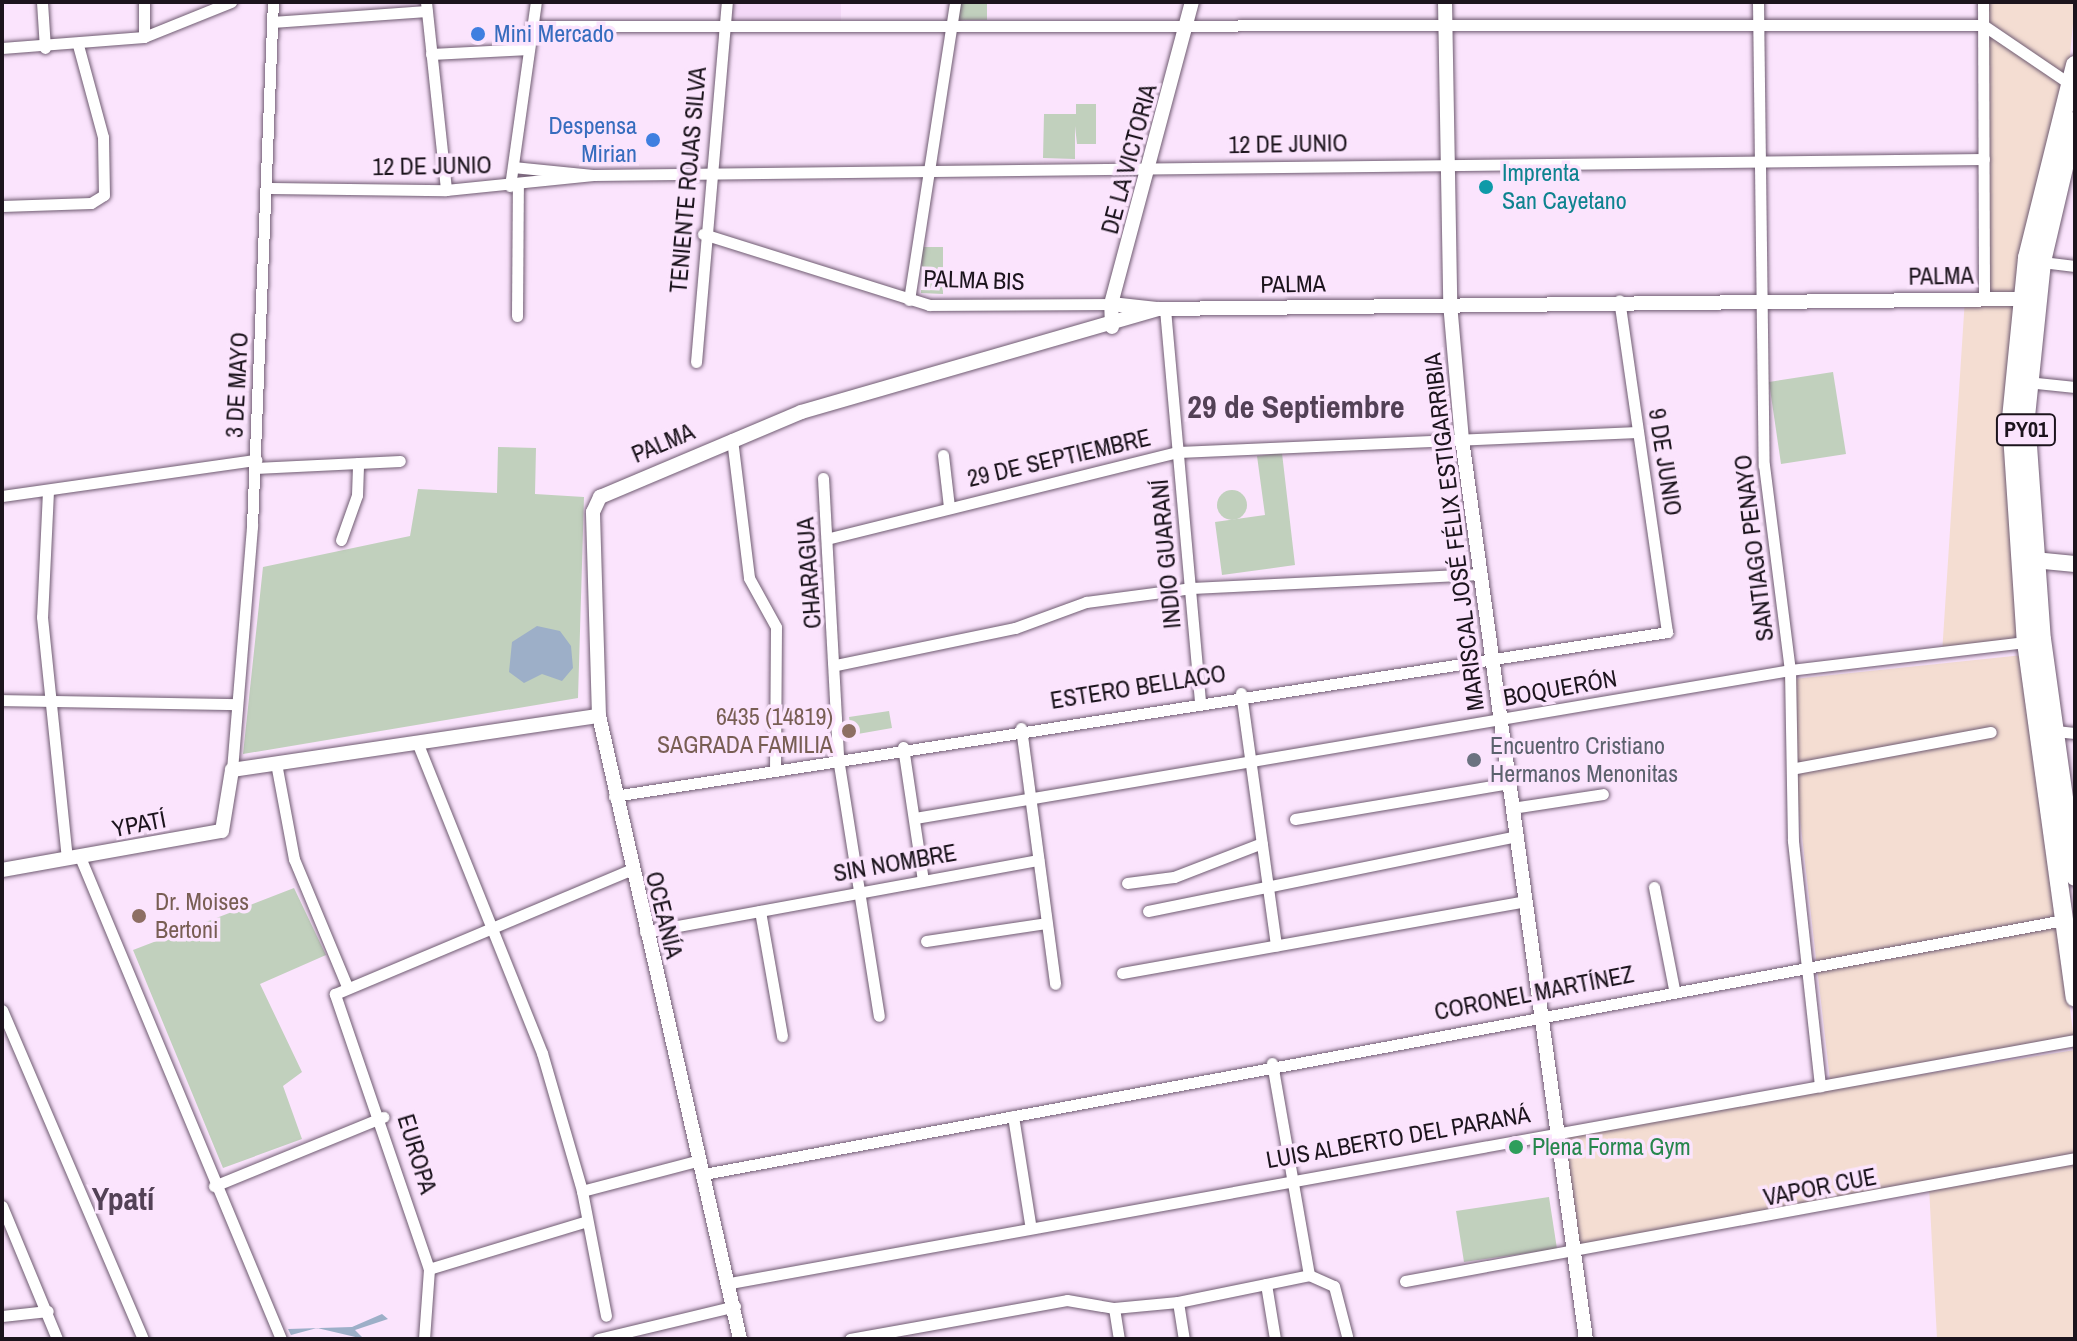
<!DOCTYPE html>
<meta charset="utf-8">
<style>
body{margin:0}
#map{position:relative;width:2077px;height:1341px;overflow:hidden;background:#fbe4fd;font-family:"Archivo Narrow",sans-serif}
div>[style]{position:absolute}
.commercial>*{inset:0;background:#f4ddd2}
.built>*{inset:0;background:#f4d8f7}
.green>*{inset:0;background:#c1d0bd}
.round{border-radius:50%}
.water>*{inset:0;background:#9dafc8}
.roads{filter:drop-shadow(0 0 2px #6f5b71) drop-shadow(0 0 2px #6f5b71)}
.minor>*{height:11px;margin:-5.5px;padding:0 5.5px;transform-origin:5.5px;border-radius:5.5px;background:#fff}
.tertiary>*{height:14px;margin:-7px;padding:0 7px;transform-origin:7px;border-radius:7px;background:#fff}
.secondary>*{height:16px;margin:-8px;padding:0 8px;transform-origin:8px;border-radius:8px;background:#fff}
.trunk>*{height:18px;margin:-9px;padding:0 9px;transform-origin:9px;border-radius:9px;background:#fff}
.dots>*{width:22px;height:22px;translate:-50% -50%;box-sizing:border-box;border:4px solid #fbe4fd;border-radius:50%}
span{translate:-50% -50%;white-space:nowrap;text-align:center;line-height:1.15;-webkit-text-stroke:7px #fbe4fd;paint-order:stroke}
.shield-label span{padding:2px 6px;background:#fbe4fd;border:2px solid;border-radius:6px;-webkit-text-stroke-width:0}
.shield-label{font-size:22px;color:#1c141d;font-weight:700}
.shop-label{font-size:24px;color:#366cbe}
.left{translate:0 -50%;text-align:left}
.right{translate:-100% -50%;text-align:right}
.street-label{font-size:24px;color:#1c141d}
.culture-label{font-size:24px;color:#0d838f}
.education-label{font-size:24px;color:#785e54}
.worship-label{font-size:24px;color:#5b616d}
.leisure-label{font-size:24px;color:#27864d}
.district-label{font-size:32px;color:#534156;font-weight:700}
.frame{position:absolute;inset:0;border:4px solid #1c141d;pointer-events:none}
</style>
<div id="map">
<div class="commercial">
<i style="clip-path:polygon(1986px 2px,2075px 2px,2068px 77px,1986px 20px)"></i>
<i style="clip-path:polygon(1983px 25px,2065px 84px,2013px 308px,2019px 637px,1942px 654px,1965px 298px,1983px 297px)"></i>
<i style="clip-path:polygon(2023px 655px,2075px 1047px,1830px 1080px,1784px 680px)"></i>
<i style="clip-path:polygon(2075px 1050px,2075px 1339px,1937px 1339px,1929px 1187px,1570px 1256px,1559px 1132px)"></i>
</div>
<div class="built">
<i style="clip-path:polygon(730px 2px,841px 2px,841px 25px,728px 20px)"></i>
</div>
<div class="green">
<i style="clip-path:polygon(957px 2px,987px 2px,987px 20px,956px 20px)"></i>
<i style="clip-path:polygon(1076px 104px,1096px 104px,1096px 144px,1077px 144px,1075px 126px,1075px 159px,1043px 158px,1044px 114px,1076px 114px)"></i>
<i style="clip-path:polygon(922px 247px,943px 247px,943px 294px,921px 293px)"></i>
<i style="clip-path:polygon(1833px 372px,1846px 454px,1781px 464px,1769px 382px)"></i>
<i style="clip-path:polygon(498px 447px,536px 448px,535px 494px,584px 497px,578px 698px,243px 754px,263px 567px,410px 536px,418px 489px,497px 493px)"></i>
<i style="clip-path:polygon(1282px 453px,1295px 565px,1222px 575px,1215px 522px,1265px 515px,1257px 456px)"></i>
<i class="round" style="left:1217px;top:490px;width:30px;height:30px"></i>
<i style="clip-path:polygon(889px 711px,892px 728px,852px 735px,849px 717px)"></i>
<i style="clip-path:polygon(294px 888px,326px 955px,260px 984px,302px 1072px,283px 1086px,302px 1139px,223px 1168px,133px 950px)"></i>
<i style="clip-path:polygon(1549px 1197px,1557px 1249px,1464px 1262px,1456px 1211px)"></i>
</div>
<div class="water">
<i style="clip-path:polygon(537px 626px,560px 631px,571px 646px,573px 668px,562px 681px,542px 674px,524px 683px,509px 672px,512px 642px)"></i>
<i style="clip-path:polygon(382px 1314px,388px 1319px,355px 1330px,364px 1339px,317px 1328px,291px 1335px,288px 1329px,352px 1327px)"></i>
</div>
<div class="roads">
<div class="minor">
<i style="left:42px;top:2px;width:46px;rotate:86.3deg"></i>
<i style="left:144px;top:2px;width:35px;rotate:90deg"></i>
<i style="left:426px;top:2px;width:189px;rotate:83.9deg"></i>
<i style="left:1758px;top:2px;width:463px;rotate:89.3deg"></i>
<i style="left:1764px;top:465px;width:207px;rotate:82.8deg"></i>
<i style="left:1790px;top:670px;width:171px;rotate:89deg"></i>
<i style="left:1793px;top:841px;width:247px;rotate:83.7deg"></i>
<i style="left:1983px;top:2px;width:295px;rotate:89.8deg"></i>
<i style="left:272px;top:22px;width:155px;rotate:-4.1deg"></i>
<i style="left:532px;top:26px;width:1451px;rotate:-0.04deg"></i>
<i style="left:1983px;top:25px;width:105px;rotate:34.1deg"></i>
<i style="left:2px;top:48px;width:142px;rotate:-4.4deg"></i>
<i style="left:144px;top:37px;width:94px;rotate:-21.9deg"></i>
<i style="left:431px;top:54px;width:98px;rotate:-2.9deg"></i>
<i style="left:513px;top:167px;width:80px;rotate:5.7deg"></i>
<i style="left:593px;top:175px;width:1391px;rotate:-0.66deg"></i>
<i style="left:510px;top:186px;width:186px;rotate:-82deg"></i>
<i style="left:270px;top:188px;width:176px;rotate:0.7deg"></i>
<i style="left:446px;top:190px;width:148px;rotate:-5.8deg"></i>
<i style="left:2px;top:206px;width:89px;rotate:-1.9deg"></i>
<i style="left:91px;top:203px;width:15px;rotate:-32deg"></i>
<i style="left:104px;top:195px;width:58px;rotate:-91deg"></i>
<i style="left:103px;top:137px;width:95px;rotate:-105.2deg"></i>
<i style="left:703px;top:234px;width:237px;rotate:17.4deg"></i>
<i style="left:929px;top:305px;width:182px;rotate:-0.3deg"></i>
<i style="left:2042px;top:262px;width:33px;rotate:7deg"></i>
<i style="left:909px;top:300px;width:302px;rotate:-81.2deg"></i>
<i style="left:1165px;top:309px;width:392px;rotate:84.9deg"></i>
<i style="left:517px;top:316px;width:131px;rotate:-89.6deg"></i>
<i style="left:696px;top:362px;width:361px;rotate:-85.1deg"></i>
<i style="left:2027px;top:382px;width:48px;rotate:5.9deg"></i>
<i style="left:732px;top:439px;width:140px;rotate:83deg"></i>
<i style="left:749px;top:578px;width:56px;rotate:61.1deg"></i>
<i style="left:776px;top:627px;width:141px;rotate:90.4deg"></i>
<i style="left:943px;top:455px;width:52px;rotate:83.4deg"></i>
<i style="left:255px;top:468px;width:145px;rotate:-2.8deg"></i>
<i style="left:823px;top:478px;width:280px;rotate:86.9deg"></i>
<i style="left:838px;top:758px;width:261px;rotate:81deg"></i>
<i style="left:48px;top:491px;width:126px;rotate:92.7deg"></i>
<i style="left:42px;top:617px;width:243px;rotate:84.1deg"></i>
<i style="left:2px;top:496px;width:257px;rotate:-8.1deg"></i>
<i style="left:830px;top:538px;width:358px;rotate:-13.9deg"></i>
<i style="left:1178px;top:452px;width:460px;rotate:-2.5deg"></i>
<i style="left:341px;top:540px;width:48px;rotate:-70.4deg"></i>
<i style="left:357px;top:495px;width:32px;rotate:-88deg"></i>
<i style="left:836px;top:665px;width:183px;rotate:-11.7deg"></i>
<i style="left:1015px;top:628px;width:76px;rotate:-20.1deg"></i>
<i style="left:1086px;top:602px;width:107px;rotate:-7.5deg"></i>
<i style="left:1192px;top:588px;width:288px;rotate:-2.8deg"></i>
<i style="left:1241px;top:693px;width:255px;rotate:82.1deg"></i>
<i style="left:2px;top:700px;width:233px;rotate:1deg"></i>
<i style="left:1021px;top:728px;width:258px;rotate:82.4deg"></i>
<i style="left:2055px;top:731px;width:20px;rotate:6deg"></i>
<i style="left:417px;top:742px;width:335px;rotate:68.1deg"></i>
<i style="left:542px;top:1053px;width:144px;rotate:73.8deg"></i>
<i style="left:582px;top:1191px;width:127px;rotate:79.1deg"></i>
<i style="left:903px;top:747px;width:135px;rotate:81.5deg"></i>
<i style="left:276px;top:763px;width:98px;rotate:79.4deg"></i>
<i style="left:294px;top:859px;width:135px;rotate:67.4deg"></i>
<i style="left:1796px;top:768px;width:198px;rotate:-10.5deg"></i>
<i style="left:232px;top:770px;width:245px;rotate:-85.3deg"></i>
<i style="left:252px;top:526px;width:524px;rotate:-87.71deg"></i>
<i style="left:614px;top:796px;width:1066px;rotate:-8.85deg"></i>
<i style="left:1667px;top:632px;width:335px;rotate:-98.2deg"></i>
<i style="left:1512px;top:808px;width:92px;rotate:-8.7deg"></i>
<i style="left:915px;top:818px;width:887px;rotate:-9.6deg"></i>
<i style="left:1790px;top:670px;width:238px;rotate:-6.8deg"></i>
<i style="left:1295px;top:819px;width:217px;rotate:-9.5deg"></i>
<i style="left:80px;top:857px;width:522px;rotate:67.36deg"></i>
<i style="left:1127px;top:883px;width:47px;rotate:-7.3deg"></i>
<i style="left:1174px;top:877px;width:94px;rotate:-21.1deg"></i>
<i style="left:1654px;top:887px;width:104px;rotate:78.9deg"></i>
<i style="left:760px;top:911px;width:127px;rotate:80deg"></i>
<i style="left:1148px;top:911px;width:376px;rotate:-11.5deg"></i>
<i style="left:645px;top:932px;width:400px;rotate:-10.4deg"></i>
<i style="left:926px;top:941px;width:121px;rotate:-8.5deg"></i>
<i style="left:1122px;top:973px;width:409px;rotate:-10.1deg"></i>
<i style="left:2px;top:1010px;width:358px;rotate:66.8deg"></i>
<i style="left:1272px;top:1063px;width:215px;rotate:80.1deg"></i>
<i style="left:1013px;top:1116px;width:108px;rotate:81deg"></i>
<i style="left:704px;top:1174px;width:1384px;rotate:-10.58deg"></i>
<i style="left:214px;top:1186px;width:183px;rotate:-22.2deg"></i>
<i style="left:582px;top:1191px;width:122px;rotate:-14.7deg"></i>
<i style="left:2px;top:1206px;width:144px;rotate:67.5deg"></i>
<i style="left:429px;top:1269px;width:165px;rotate:-16.9deg"></i>
<i style="left:1405px;top:1281px;width:681px;rotate:-10.4deg"></i>
<i style="left:730px;top:1283px;width:1367px;rotate:-10.24deg"></i>
<i style="left:1266px;top:1284px;width:56px;rotate:80.7deg"></i>
<i style="left:1178px;top:1302px;width:37px;rotate:81deg"></i>
<i style="left:1114px;top:1308px;width:31px;rotate:81deg"></i>
<i style="left:2px;top:1316px;width:46px;rotate:-6.2deg"></i>
<i style="left:424px;top:1339px;width:70px;rotate:-85.9deg"></i>
<i style="left:429px;top:1269px;width:291px;rotate:-108.9deg"></i>
<i style="left:335px;top:994px;width:320px;rotate:-22.8deg"></i>
<i style="left:598px;top:1339px;width:141px;rotate:-13.5deg"></i>
<i style="left:850px;top:1339px;width:220px;rotate:-10.2deg"></i>
<i style="left:1067px;top:1300px;width:48px;rotate:9.7deg"></i>
<i style="left:1114px;top:1308px;width:64px;rotate:-5.4deg"></i>
<i style="left:1178px;top:1302px;width:134px;rotate:-11.6deg"></i>
<i style="left:1309px;top:1275px;width:27px;rotate:24deg"></i>
<i style="left:1334px;top:1286px;width:52px;rotate:75.4deg"></i>
</div>
<div class="tertiary">
<i style="left:1445px;top:2px;width:301px;rotate:89deg"></i>
<i style="left:1450px;top:303px;width:137px;rotate:85deg"></i>
<i style="left:1462px;top:439px;width:909px;rotate:82.16deg"></i>
<i style="left:1111px;top:304px;width:46px;rotate:6.2deg"></i>
<i style="left:1112px;top:327px;width:23px;rotate:-92deg"></i>
<i style="left:1111px;top:304px;width:313px;rotate:-75deg"></i>
<i style="left:2px;top:870px;width:223px;rotate:-10.1deg"></i>
<i style="left:222px;top:831px;width:62px;rotate:-80.7deg"></i>
<i style="left:232px;top:770px;width:371px;rotate:-8.4deg"></i>
<i style="left:740px;top:1339px;width:639px;rotate:-102.75deg"></i>
<i style="left:599px;top:716px;width:204px;rotate:-91.7deg"></i>
<i style="left:593px;top:512px;width:17px;rotate:-65deg"></i>
<i style="left:600px;top:497px;width:218px;rotate:-22.9deg"></i>
<i style="left:801px;top:412px;width:371px;rotate:-16.1deg"></i>
<i style="left:1157px;top:309px;width:864px;rotate:-0.66deg"></i>
</div>
<div class="secondary">
<i style="left:2034px;top:560px;width:41px;rotate:5.6deg"></i>
</div>
<div class="trunk">
<i style="left:2075px;top:65px;width:199px;rotate:104deg"></i>
<i style="left:2027px;top:258px;width:162px;rotate:95.7deg"></i>
<i style="left:2011px;top:419px;width:224px;rotate:86.2deg"></i>
<i style="left:2026px;top:642px;width:359px;rotate:82.2deg"></i>
<i style="left:2075px;top:121px;width:145px;rotate:103.2deg"></i>
<i style="left:2042px;top:262px;width:157px;rotate:95.9deg"></i>
<i style="left:2026px;top:418px;width:222px;rotate:85.9deg"></i>
<i style="left:2042px;top:639px;width:240px;rotate:82.1deg"></i>
</div>
</div>
<div class="dots">
<i style="left:478px;top:34px;background:#3f7fe0"></i>
<i style="left:653px;top:140px;background:#3f7fe0"></i>
<i style="left:1486px;top:187px;background:#0f9aa8"></i>
<i style="left:849px;top:731px;background:#8d6e63"></i>
<i style="left:1474px;top:760px;background:#6b7280"></i>
<i style="left:139px;top:916px;background:#8d6e63"></i>
<i style="left:1516px;top:1147px;background:#2e9e5b"></i>
</div>
<div class="shield-label">
<span style="left:2026px;top:430px">PY01</span>
</div>
<div class="shop-label">
<span class="left" style="left:494px;top:34px">Mini Mercado</span>
<span class="right" style="left:637px;top:140px">Despensa<br>Mirian</span>
</div>
<div class="street-label">
<span style="left:1288px;top:144px;rotate:-1deg">12 DE JUNIO</span>
<span style="left:1129px;top:159px;rotate:-75deg">DE LA VICTORIA</span>
<span style="left:432px;top:166px;rotate:-1deg">12 DE JUNIO</span>
<span style="left:688px;top:180px;rotate:-85deg">TENIENTE ROJAS SILVA</span>
<span style="left:1941px;top:276px;rotate:-1deg">PALMA</span>
<span style="left:974px;top:280px;rotate:2deg">PALMA BIS</span>
<span style="left:1293px;top:284px;rotate:-1deg">PALMA</span>
<span style="left:237px;top:385px;rotate:-87deg">3 DE MAYO</span>
<span style="left:663px;top:443px;rotate:-23deg">PALMA</span>
<span style="left:1059px;top:458px;rotate:-13deg">29 DE SEPTIEMBRE</span>
<span style="left:1665px;top:462px;rotate:81deg">9 DE JUNIO</span>
<span style="left:1454px;top:532px;rotate:-97deg">MARISCAL JOSÉ FÉLIX ESTIGARRIBIA</span>
<span style="left:1754px;top:548px;rotate:-97deg">SANTIAGO PENAYO</span>
<span style="left:1166px;top:554px;rotate:-95deg">INDIO GUARANÍ</span>
<span style="left:809px;top:573px;rotate:-94deg">CHARAGUA</span>
<span style="left:1138px;top:687px;rotate:-9deg">ESTERO BELLACO</span>
<span style="left:1560px;top:688px;rotate:-10deg">BOQUERÓN</span>
<span style="left:139px;top:824px;rotate:-11deg">YPATÍ</span>
<span style="left:895px;top:863px;rotate:-10deg">SIN NOMBRE</span>
<span style="left:664px;top:915px;rotate:76deg">OCEANÍA</span>
<span style="left:1534px;top:993px;rotate:-11deg">CORONEL MARTÍNEZ</span>
<span style="left:1398px;top:1137px;rotate:-10deg">LUIS ALBERTO DEL PARANÁ</span>
<span style="left:417px;top:1154px;rotate:73deg">EUROPA</span>
<span style="left:1820px;top:1187px;rotate:-11deg">VAPOR CUE</span>
</div>
<div class="culture-label">
<span class="left" style="left:1502px;top:187px">Imprenta<br>San Cayetano</span>
</div>
<div class="education-label">
<span class="right" style="left:833px;top:731px">6435 (14819)<br>SAGRADA FAMILIA</span>
<span class="left" style="left:155px;top:916px">Dr. Moises<br>Bertoni</span>
</div>
<div class="worship-label">
<span class="left" style="left:1490px;top:760px">Encuentro Cristiano<br>Hermanos Menonitas</span>
</div>
<div class="leisure-label">
<span class="left" style="left:1532px;top:1147px">Plena Forma Gym</span>
</div>
<div class="district-label">
<span style="left:1296px;top:407px">29 de Septiembre</span>
<span style="left:123px;top:1199px">Ypatí</span>
</div>
<div class="frame"></div>
</div>
